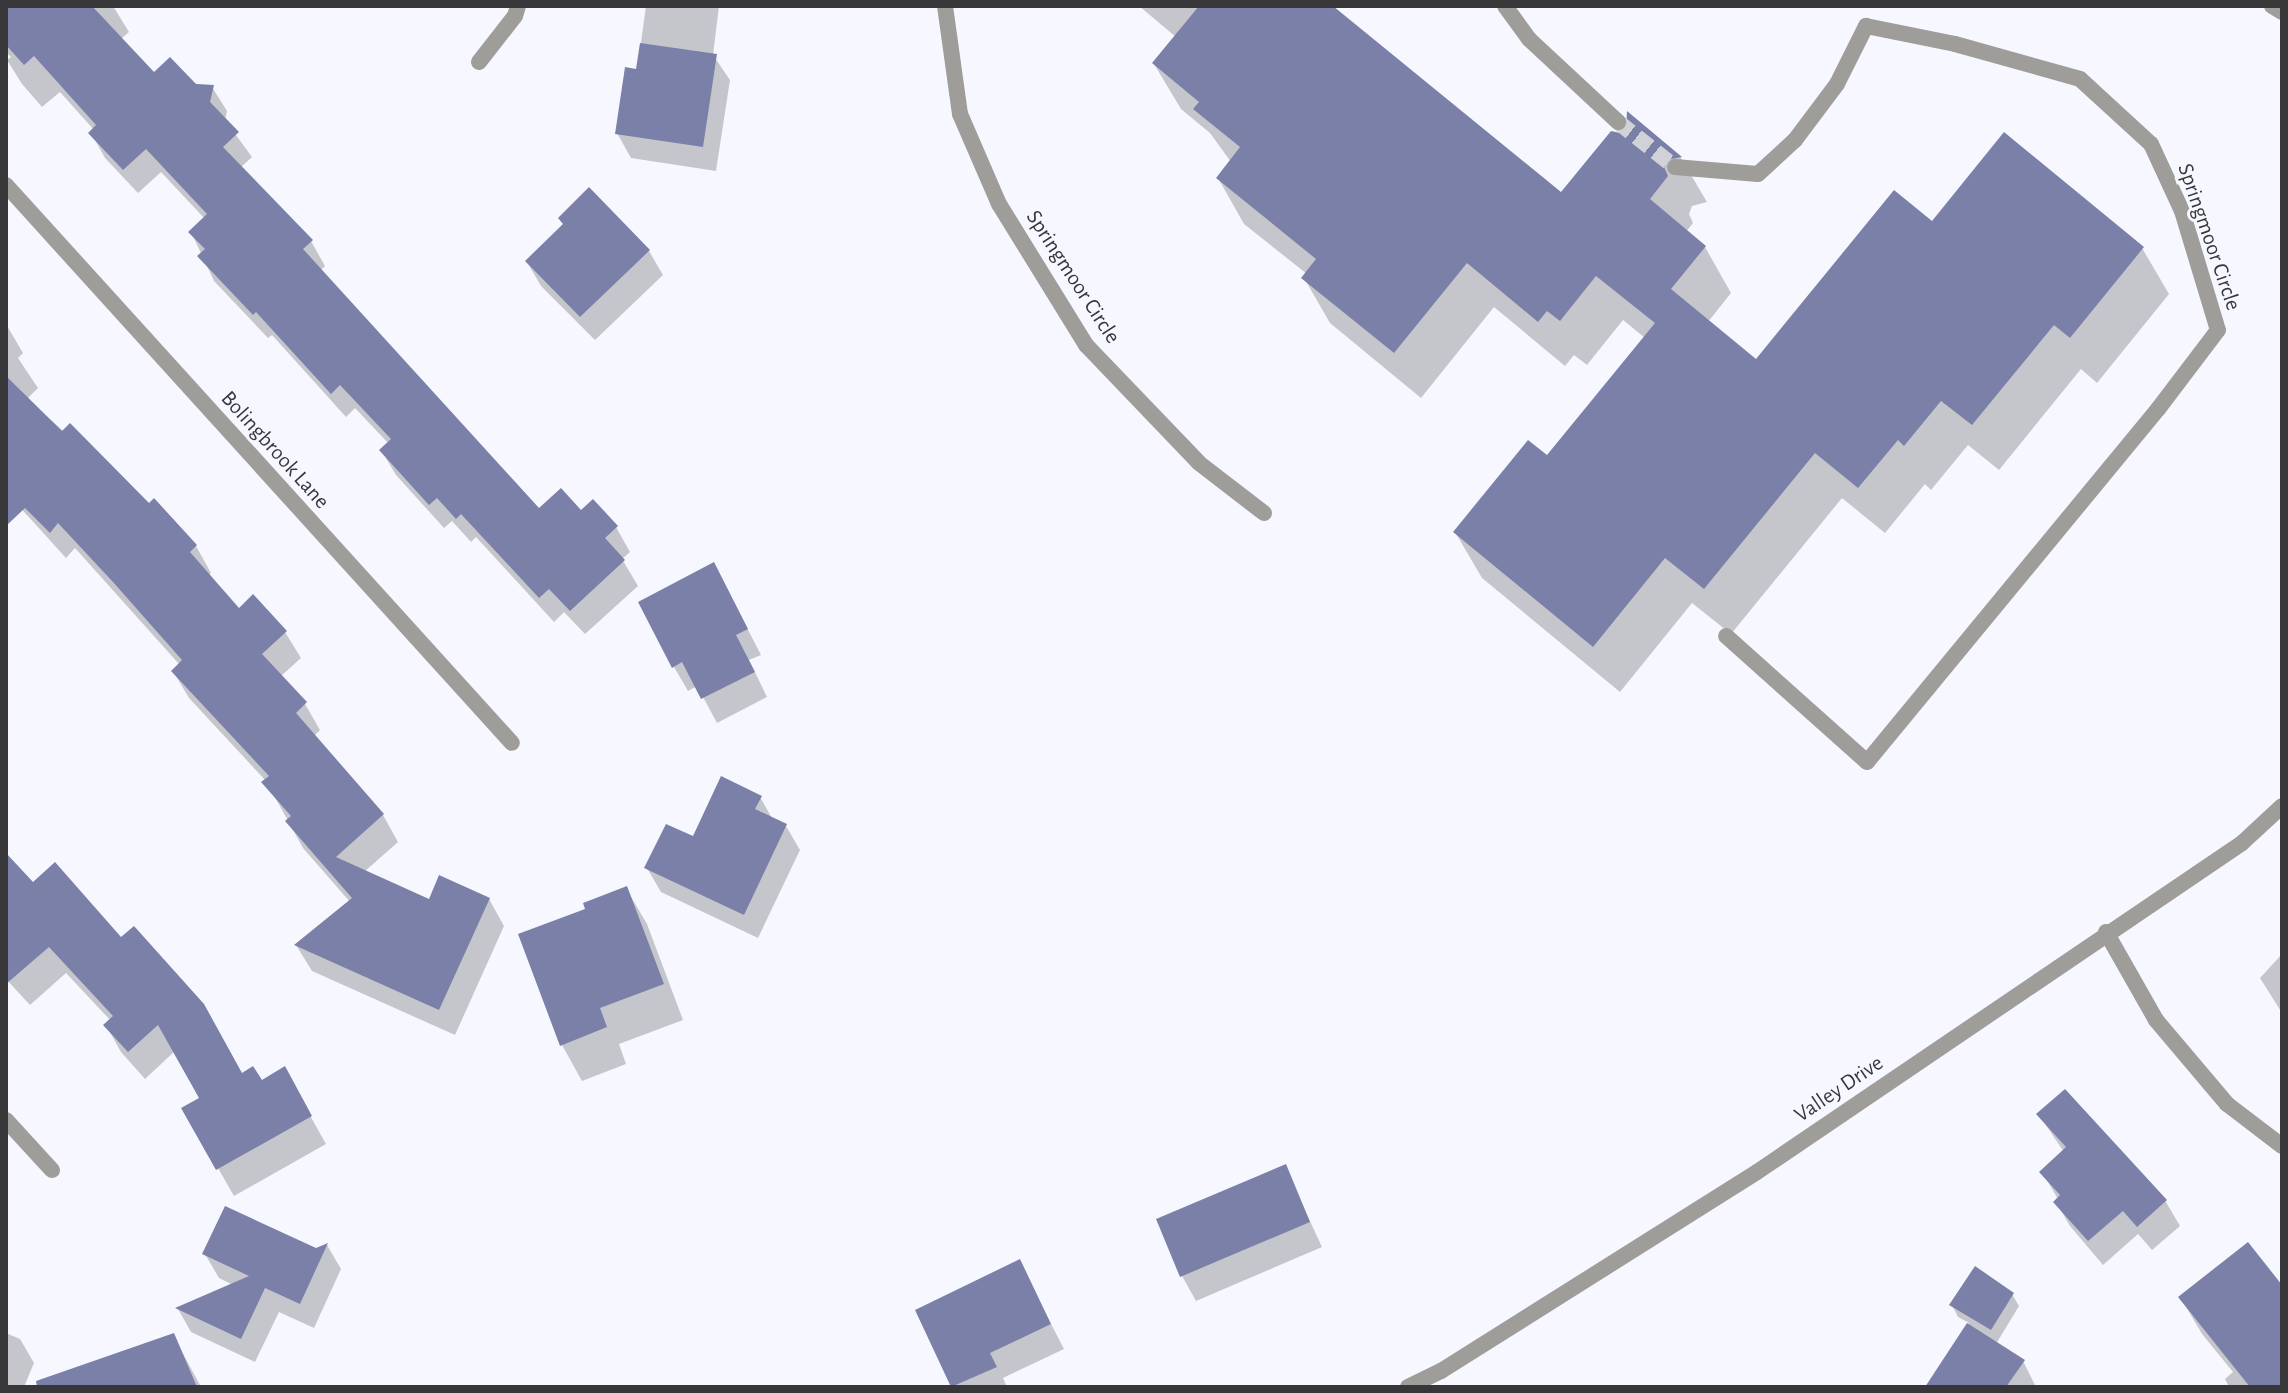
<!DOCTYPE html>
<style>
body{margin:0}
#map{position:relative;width:2288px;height:1393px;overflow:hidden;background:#f7f8ff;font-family:"Alegreya Sans",sans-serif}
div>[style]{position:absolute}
.shadow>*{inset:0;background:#0003}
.building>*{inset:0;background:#7a80a8}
.minor-tunnel>*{height:16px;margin-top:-8px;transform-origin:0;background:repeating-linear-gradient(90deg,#d1d1d8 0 16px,transparent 0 24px)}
.minor>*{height:16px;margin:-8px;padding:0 8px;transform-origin:8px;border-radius:8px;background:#9f9d9a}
.tertiary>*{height:16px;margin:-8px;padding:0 8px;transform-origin:8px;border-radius:8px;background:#9f9d9a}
span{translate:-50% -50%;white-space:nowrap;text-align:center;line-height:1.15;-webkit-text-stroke:6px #f7f8ff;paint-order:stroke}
.street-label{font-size:22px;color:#37373a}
.frame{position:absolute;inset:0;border:8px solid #37373a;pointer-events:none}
</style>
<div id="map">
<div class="shadow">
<i style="clip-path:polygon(6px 6px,113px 6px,129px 32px,121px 39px,154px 75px,212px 87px,227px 111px,225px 120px,252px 157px,240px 168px,311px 241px,325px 266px,320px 271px,539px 511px,581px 513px,616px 527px,630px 552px,622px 559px,638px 586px,585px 634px,564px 612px,554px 622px,476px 537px,471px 542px,452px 521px,444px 528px,396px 475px,381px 450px,389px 444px,355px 408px,346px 417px,272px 335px,268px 338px,214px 281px,191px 232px,205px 219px,161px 172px,138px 193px,105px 158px,91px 133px,94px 130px,60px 92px,42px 107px,22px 84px,7px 60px,11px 57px,6px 52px)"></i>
<i style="clip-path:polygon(646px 6px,719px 6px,713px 55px,730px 80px,716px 171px,631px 158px,617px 133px,637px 71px)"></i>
<i style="clip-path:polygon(1139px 6px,1330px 6px,1561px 195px,1628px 130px,1629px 115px,1681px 158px,1707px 202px,1692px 206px,1689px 214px,1693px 223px,1686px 232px,1705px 247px,1731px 293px,1708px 322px,1756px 362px,1932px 224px,2142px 248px,2169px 294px,2097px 383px,2081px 369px,1999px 470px,1968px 445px,1931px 490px,1925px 484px,1885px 533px,1842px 498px,1731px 634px,1692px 603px,1620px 692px,1482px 578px,1455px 532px,1547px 458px,1645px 338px,1623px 320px,1587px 365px,1574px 355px,1565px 366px,1494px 307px,1421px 398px,1330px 323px,1304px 278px,1307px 274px,1244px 224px,1218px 178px,1231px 162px,1210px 133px,1181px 109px,1154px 64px,1176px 37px)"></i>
<i style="clip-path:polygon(649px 251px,663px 275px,595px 340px,541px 286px,527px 262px)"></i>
<i style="clip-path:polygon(6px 324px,23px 353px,18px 358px,38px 388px,27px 399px,148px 506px,154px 501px,196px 546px,211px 573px,208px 576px,239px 610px,285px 632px,301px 658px,280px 677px,305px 704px,320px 730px,314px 736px,383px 815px,398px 842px,364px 872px,430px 902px,489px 899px,504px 926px,455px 1035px,312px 971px,296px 945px,350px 902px,303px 848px,266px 781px,189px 698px,173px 671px,179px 664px,75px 548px,66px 558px,6px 492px)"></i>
<i style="clip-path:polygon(727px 589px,761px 655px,749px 660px,767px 697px,717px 723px,697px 686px,688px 691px,674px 667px)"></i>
<i style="clip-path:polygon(760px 797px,773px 820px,786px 826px,800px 850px,758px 938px,661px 892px,647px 868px)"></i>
<i style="clip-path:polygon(6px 871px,242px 1075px,261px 1082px,284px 1069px,326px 1144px,234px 1196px,184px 1109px,202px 1099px,175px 1051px,145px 1079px,121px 1052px,106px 1025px,111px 1021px,66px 973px,30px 1005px,6px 979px)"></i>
<i style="clip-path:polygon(626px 888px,647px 924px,683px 1020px,619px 1044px,626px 1064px,582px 1081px,562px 1045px)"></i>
<i style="clip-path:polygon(2282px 954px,2282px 1013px,2260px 978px)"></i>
<i style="clip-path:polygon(2065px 1092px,2166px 1202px,2180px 1226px,2152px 1250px,2138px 1234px,2103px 1265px,2070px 1226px,2056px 1202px,2058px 1199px,2042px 1172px,2064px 1152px,2039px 1115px)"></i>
<i style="clip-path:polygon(1285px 1167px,1322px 1247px,1196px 1301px,1182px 1276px)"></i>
<i style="clip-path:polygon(327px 1245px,341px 1269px,314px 1328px,279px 1312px,255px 1362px,191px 1332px,178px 1309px,233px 1285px,219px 1278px,205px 1254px,316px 1250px)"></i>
<i style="clip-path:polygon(1019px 1262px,1064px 1349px,1003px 1378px,1007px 1387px,953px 1387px,917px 1311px)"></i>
<i style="clip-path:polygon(2282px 1289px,2282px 1387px,2229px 1387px,2225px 1379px,2233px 1372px,2202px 1334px,2181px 1298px)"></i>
<i style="clip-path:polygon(2012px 1294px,2019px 1306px,1996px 1344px,2023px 1361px,2036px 1387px,1931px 1387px,1969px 1323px,1958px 1317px,1952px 1305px)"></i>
<i style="clip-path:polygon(6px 1333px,20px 1339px,34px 1363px,24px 1387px,6px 1387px)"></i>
<i style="clip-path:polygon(173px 1335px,201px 1387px,77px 1387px)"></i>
</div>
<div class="building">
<i style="clip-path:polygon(6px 6px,92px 6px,154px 72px,170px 57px,196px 84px,214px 85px,210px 102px,239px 132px,223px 147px,313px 240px,303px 249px,539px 508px,561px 488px,581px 510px,593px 499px,618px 526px,605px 538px,625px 560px,570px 611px,549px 589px,539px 598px,461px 514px,456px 519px,437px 498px,429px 505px,379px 450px,391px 439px,340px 385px,331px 394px,256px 312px,253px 315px,197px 256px,205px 249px,188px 232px,207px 214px,146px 149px,123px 170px,88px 133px,96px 125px,34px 56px,24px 65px,6px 45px)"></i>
<i style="clip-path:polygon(1199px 6px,1333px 6px,1561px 192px,1611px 131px,1620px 133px,1626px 129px,1627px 111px,1682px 157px,1666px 160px,1664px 167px,1668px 176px,1650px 199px,1706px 246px,1671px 289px,1756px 359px,1894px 190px,1932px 221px,2004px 132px,2144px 247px,2070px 338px,2054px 325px,1972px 425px,1941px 401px,1904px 446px,1898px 440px,1858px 488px,1815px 453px,1704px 589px,1665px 558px,1593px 647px,1453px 532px,1528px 440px,1547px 455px,1655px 323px,1596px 276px,1560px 321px,1547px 311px,1538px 322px,1467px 263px,1394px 353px,1301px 278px,1316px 259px,1216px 178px,1240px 147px,1193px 109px,1199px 102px,1152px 63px)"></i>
<i style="clip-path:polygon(640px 43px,717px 54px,703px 147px,615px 134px,625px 67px,636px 69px)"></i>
<i style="clip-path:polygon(589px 187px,650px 250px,580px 317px,525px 261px,563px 224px,558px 218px)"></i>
<i style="clip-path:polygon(6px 376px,62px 431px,70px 423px,149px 503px,154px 498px,197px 545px,190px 552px,239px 608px,253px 594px,287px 631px,262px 654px,307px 702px,296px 713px,384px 814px,336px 857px,429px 899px,439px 875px,490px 898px,439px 1010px,294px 945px,352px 898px,285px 821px,291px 816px,261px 782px,269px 776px,171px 671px,182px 660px,113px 582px,58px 523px,50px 533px,25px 508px,6px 526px)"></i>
<i style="clip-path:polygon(714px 562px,748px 629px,736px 635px,755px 672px,701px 699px,682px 662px,672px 668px,638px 602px)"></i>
<i style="clip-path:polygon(721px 776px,762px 796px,755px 809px,787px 824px,744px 915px,644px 868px,666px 824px,693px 836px)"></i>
<i style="clip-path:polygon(6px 853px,33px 882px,55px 862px,121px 937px,134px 926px,204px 1004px,242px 1073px,253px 1066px,262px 1080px,285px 1066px,312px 1116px,216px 1170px,181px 1108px,199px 1098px,158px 1025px,128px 1052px,103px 1025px,113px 1016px,49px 947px,6px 984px)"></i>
<i style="clip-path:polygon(627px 886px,664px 984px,600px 1008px,607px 1027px,560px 1046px,518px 934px,585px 909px,583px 903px)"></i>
<i style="clip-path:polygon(2065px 1089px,2167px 1200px,2137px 1227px,2123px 1211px,2088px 1241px,2053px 1202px,2060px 1195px,2039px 1172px,2066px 1147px,2036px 1114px)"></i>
<i style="clip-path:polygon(1286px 1164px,1310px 1222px,1180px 1277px,1156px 1219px)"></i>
<i style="clip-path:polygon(225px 1206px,316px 1248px,328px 1243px,300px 1304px,265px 1288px,241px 1339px,175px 1308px,249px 1276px,202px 1254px)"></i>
<i style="clip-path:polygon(2248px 1242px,2282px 1285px,2282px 1387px,2250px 1387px,2178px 1297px)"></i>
<i style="clip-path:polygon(1020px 1259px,1051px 1324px,990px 1353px,997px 1367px,951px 1387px,915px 1310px)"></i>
<i style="clip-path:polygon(1975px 1266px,2014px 1293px,1991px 1330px,1949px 1305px)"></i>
<i style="clip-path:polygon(1967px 1323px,2025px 1360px,2006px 1387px,1925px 1387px)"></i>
<i style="clip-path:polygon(174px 1333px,197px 1387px,37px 1387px,36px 1381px)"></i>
</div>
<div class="minor-tunnel">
<i style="left:1618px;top:122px;width:73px;rotate:38.3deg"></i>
</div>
<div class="minor">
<i style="left:945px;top:6px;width:109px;rotate:82.1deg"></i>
<i style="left:960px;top:114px;width:98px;rotate:66.6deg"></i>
<i style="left:999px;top:204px;width:166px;rotate:58.3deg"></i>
<i style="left:1086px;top:345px;width:163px;rotate:46.2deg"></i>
<i style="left:1199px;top:463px;width:82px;rotate:37.6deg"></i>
<i style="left:1505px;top:6px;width:41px;rotate:54deg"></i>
<i style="left:1529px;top:39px;width:122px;rotate:43deg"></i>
<i style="left:479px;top:62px;width:58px;rotate:-52deg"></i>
<i style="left:515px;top:16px;width:10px;rotate:-73deg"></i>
<i style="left:1675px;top:167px;width:83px;rotate:4.8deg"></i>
<i style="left:1758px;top:174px;width:50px;rotate:-42.6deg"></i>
<i style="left:1795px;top:140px;width:70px;rotate:-53.1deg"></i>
<i style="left:1837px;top:84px;width:65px;rotate:-63.4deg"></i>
<i style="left:1866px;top:26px;width:91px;rotate:11.4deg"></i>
<i style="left:1955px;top:44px;width:130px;rotate:15.6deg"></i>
<i style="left:2080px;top:79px;width:96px;rotate:42.5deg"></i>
<i style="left:2151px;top:144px;width:74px;rotate:65.2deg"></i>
<i style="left:2182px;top:211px;width:124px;rotate:73.2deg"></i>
<i style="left:2218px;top:330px;width:99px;rotate:127.2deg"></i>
<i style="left:2158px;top:409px;width:457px;rotate:129.5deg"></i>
<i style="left:1867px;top:762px;width:189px;rotate:-138.2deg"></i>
<i style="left:6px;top:185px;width:753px;rotate:47.8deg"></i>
<i style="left:2106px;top:932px;width:101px;rotate:60.4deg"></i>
<i style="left:2156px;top:1020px;width:110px;rotate:49.8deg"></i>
<i style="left:2227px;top:1104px;width:69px;rotate:37.4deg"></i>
<i style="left:6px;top:1120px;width:68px;rotate:47.4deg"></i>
</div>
<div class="tertiary">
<i style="left:2272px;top:6px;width:12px;rotate:31deg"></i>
<i style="left:1408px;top:1387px;width:37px;rotate:-26deg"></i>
<i style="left:1441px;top:1371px;width:373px;rotate:-32.2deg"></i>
<i style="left:1757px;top:1172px;width:586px;rotate:-34.15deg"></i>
<i style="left:2242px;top:843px;width:54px;rotate:-42.8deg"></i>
</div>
<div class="street-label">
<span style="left:2209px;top:237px;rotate:71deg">Springmoor Circle</span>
<span style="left:1073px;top:277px;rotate:57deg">Springmoor Circle</span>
<span style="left:275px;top:450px;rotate:48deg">Bolingbrook Lane</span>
<span style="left:1839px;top:1089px;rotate:-34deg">Valley Drive</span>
</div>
<div class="frame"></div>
</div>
